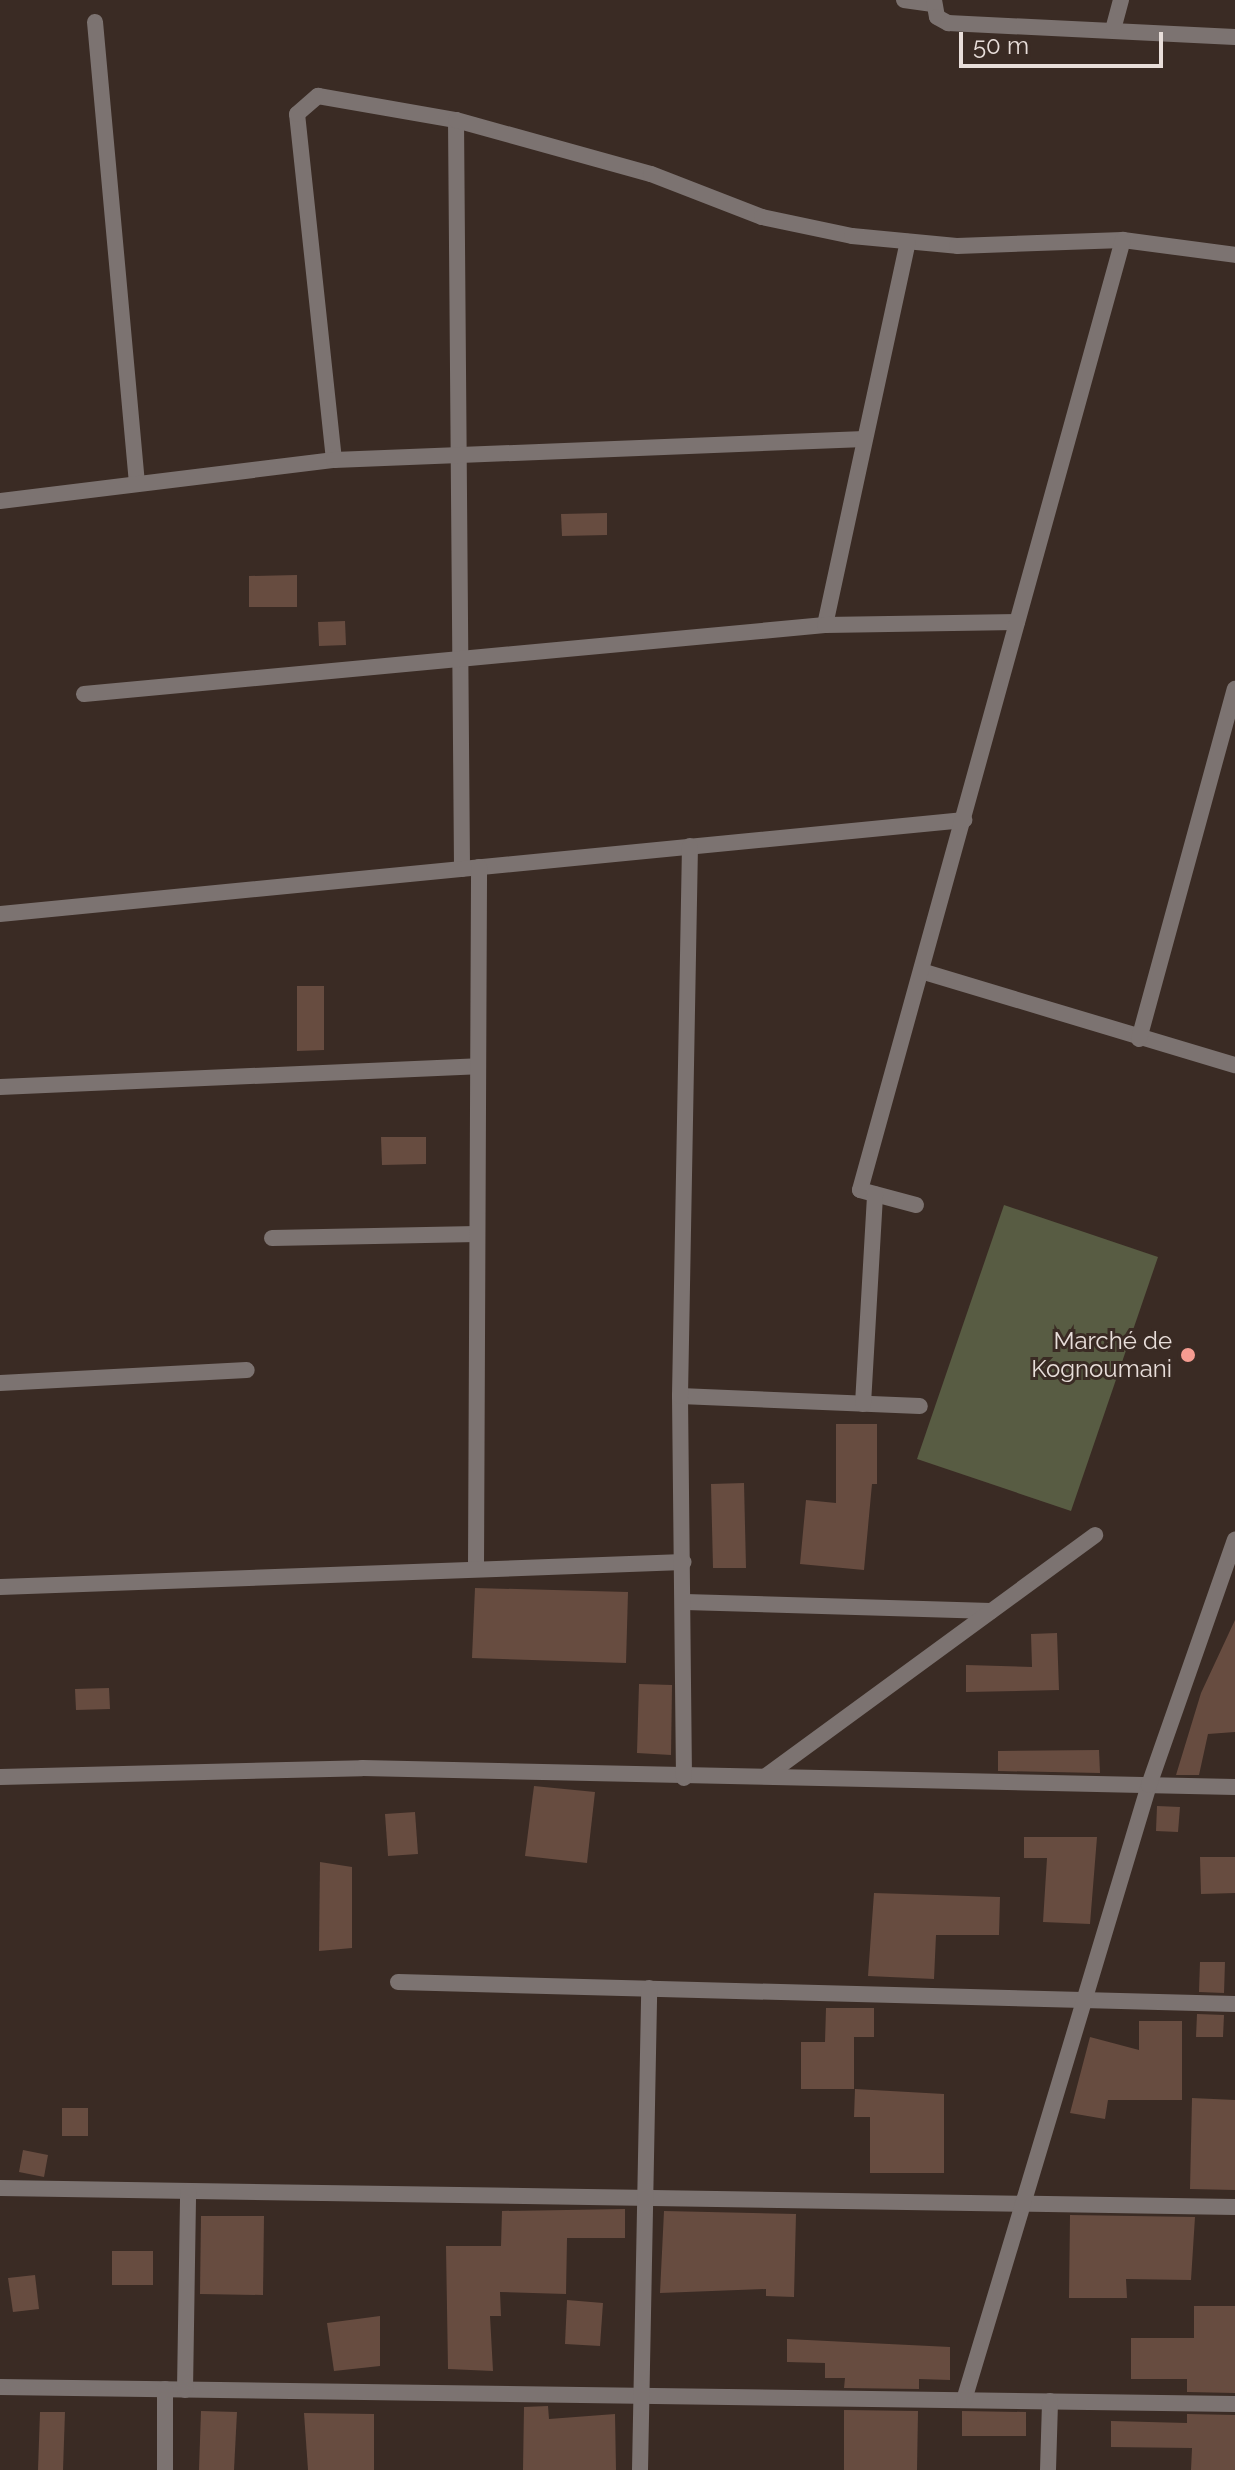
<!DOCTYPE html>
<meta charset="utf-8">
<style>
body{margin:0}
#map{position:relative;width:1235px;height:2470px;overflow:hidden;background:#3a2b24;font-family:Raleway,sans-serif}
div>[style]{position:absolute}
.green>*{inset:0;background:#585c43}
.building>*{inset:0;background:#674c40}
.street>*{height:16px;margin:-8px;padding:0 8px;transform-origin:8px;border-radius:8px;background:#7c7371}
.dots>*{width:22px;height:22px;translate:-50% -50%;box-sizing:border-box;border:4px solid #3a2b24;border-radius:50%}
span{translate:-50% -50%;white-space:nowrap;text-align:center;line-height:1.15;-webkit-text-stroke:6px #3a2b24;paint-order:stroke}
.poi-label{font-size:24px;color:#e8deda}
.right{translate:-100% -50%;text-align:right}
.scale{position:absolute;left:959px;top:32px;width:204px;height:36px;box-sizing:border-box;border:4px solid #e8deda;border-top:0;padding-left:10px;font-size:24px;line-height:28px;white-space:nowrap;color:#e8deda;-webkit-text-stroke:6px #3a2b24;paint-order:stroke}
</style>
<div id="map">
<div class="green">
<i style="clip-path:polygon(1004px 1205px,1158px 1257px,1071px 1511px,917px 1459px)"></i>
</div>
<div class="building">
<i style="clip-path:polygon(607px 513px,607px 535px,562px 536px,561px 514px)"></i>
<i style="clip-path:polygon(297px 575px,297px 607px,249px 607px,249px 576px)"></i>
<i style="clip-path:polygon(345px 621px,346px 645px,319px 646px,318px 622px)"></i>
<i style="clip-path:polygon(297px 986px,324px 986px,324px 1050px,297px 1051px)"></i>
<i style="clip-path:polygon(381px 1137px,426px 1137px,426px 1164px,382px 1165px)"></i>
<i style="clip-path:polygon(836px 1424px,877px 1424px,877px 1484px,872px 1484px,864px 1570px,800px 1564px,806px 1500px,836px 1503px)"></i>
<i style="clip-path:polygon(744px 1483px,746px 1568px,713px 1568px,711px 1484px)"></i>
<i style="clip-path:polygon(475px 1588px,628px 1592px,626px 1663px,472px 1658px)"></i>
<i style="clip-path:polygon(1235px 1620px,1235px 1732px,1208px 1734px,1199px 1775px,1176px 1775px,1201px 1693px)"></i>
<i style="clip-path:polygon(1057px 1633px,1059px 1690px,966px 1692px,966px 1665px,1032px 1667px,1031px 1634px)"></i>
<i style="clip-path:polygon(639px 1684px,672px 1685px,671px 1755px,637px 1753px)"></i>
<i style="clip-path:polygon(109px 1688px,110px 1709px,76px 1710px,75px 1689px)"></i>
<i style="clip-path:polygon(1099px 1750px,1100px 1773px,998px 1771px,998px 1751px)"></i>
<i style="clip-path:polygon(534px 1786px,595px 1792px,587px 1863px,525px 1856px)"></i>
<i style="clip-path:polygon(1157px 1806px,1180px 1807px,1178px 1832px,1156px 1831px)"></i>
<i style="clip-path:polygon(415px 1812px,418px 1854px,388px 1856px,385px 1814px)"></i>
<i style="clip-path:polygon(1024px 1837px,1097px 1837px,1090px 1924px,1043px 1922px,1047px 1858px,1024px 1858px)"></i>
<i style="clip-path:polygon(1200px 1857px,1235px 1857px,1235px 1893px,1201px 1894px)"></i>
<i style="clip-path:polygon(320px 1862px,352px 1867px,352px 1948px,319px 1951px)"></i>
<i style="clip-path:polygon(874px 1893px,1000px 1897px,999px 1935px,936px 1935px,934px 1979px,868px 1976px)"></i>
<i style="clip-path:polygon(1200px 1962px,1225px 1962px,1224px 1993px,1199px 1992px)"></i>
<i style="clip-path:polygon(826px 2008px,874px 2008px,874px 2037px,854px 2037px,854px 2089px,801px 2089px,801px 2042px,825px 2042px)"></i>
<i style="clip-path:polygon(1197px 2014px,1224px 2015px,1223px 2037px,1196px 2037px)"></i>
<i style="clip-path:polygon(1139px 2021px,1182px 2021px,1182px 2100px,1108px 2100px,1105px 2119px,1070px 2113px,1090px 2037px,1139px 2050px)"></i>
<i style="clip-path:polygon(855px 2089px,944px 2094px,944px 2173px,870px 2173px,870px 2117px,854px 2117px)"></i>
<i style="clip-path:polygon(1192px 2098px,1235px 2100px,1235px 2190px,1190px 2189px)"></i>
<i style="clip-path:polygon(62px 2108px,88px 2108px,88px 2136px,62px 2136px)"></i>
<i style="clip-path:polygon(23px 2150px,48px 2155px,44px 2177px,19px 2172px)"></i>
<i style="clip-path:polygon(625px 2209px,625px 2238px,567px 2238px,566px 2294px,500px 2292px,501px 2316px,490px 2316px,493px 2371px,448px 2369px,446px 2246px,501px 2246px,502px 2211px)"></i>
<i style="clip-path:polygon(664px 2211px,796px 2214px,794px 2297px,766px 2296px,766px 2289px,660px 2293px)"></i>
<i style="clip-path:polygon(1070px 2215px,1195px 2217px,1191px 2280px,1126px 2279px,1127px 2298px,1069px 2298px)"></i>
<i style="clip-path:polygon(201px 2216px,264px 2216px,263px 2295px,200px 2294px)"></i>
<i style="clip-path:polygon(112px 2251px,153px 2251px,153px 2285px,112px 2285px)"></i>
<i style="clip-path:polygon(35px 2275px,39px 2309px,13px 2312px,8px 2278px)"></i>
<i style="clip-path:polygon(567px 2300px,603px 2303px,600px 2346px,565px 2344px)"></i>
<i style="clip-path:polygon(1194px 2306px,1235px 2306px,1235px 2393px,1187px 2392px,1187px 2379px,1131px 2379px,1131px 2338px,1194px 2338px)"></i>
<i style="clip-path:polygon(380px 2316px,380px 2366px,334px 2371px,327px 2323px)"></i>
<i style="clip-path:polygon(787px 2339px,950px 2347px,950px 2380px,919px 2379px,919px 2389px,844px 2388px,845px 2378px,825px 2378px,825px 2363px,787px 2362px)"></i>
<i style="clip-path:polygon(548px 2406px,549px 2419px,615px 2414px,616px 2470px,523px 2470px,524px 2407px)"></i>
<i style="clip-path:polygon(844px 2410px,918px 2411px,917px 2470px,844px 2470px)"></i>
<i style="clip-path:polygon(201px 2411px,237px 2412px,234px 2470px,199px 2470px)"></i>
<i style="clip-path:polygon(962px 2411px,1026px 2412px,1026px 2436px,962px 2436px)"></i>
<i style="clip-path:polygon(40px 2412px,65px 2412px,63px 2470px,38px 2470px)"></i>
<i style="clip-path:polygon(304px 2413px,374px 2414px,374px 2470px,308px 2470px)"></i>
<i style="clip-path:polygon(1187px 2414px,1235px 2415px,1235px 2470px,1191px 2470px,1192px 2448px,1111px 2447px,1111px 2421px,1187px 2423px)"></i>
</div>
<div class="street">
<i style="left:904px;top:0;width:29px;rotate:8deg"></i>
<i style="left:934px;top:0;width:17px;rotate:80deg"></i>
<i style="left:937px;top:17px;width:13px;rotate:29deg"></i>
<i style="left:948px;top:23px;width:287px;rotate:2.8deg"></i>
<i style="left:95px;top:22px;width:460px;rotate:84.8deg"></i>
<i style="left:1114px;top:26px;width:27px;rotate:-75deg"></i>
<i style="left:456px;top:120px;width:749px;rotate:89.54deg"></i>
<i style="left:334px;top:460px;width:348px;rotate:-96.1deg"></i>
<i style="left:297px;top:114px;width:28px;rotate:-41deg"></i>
<i style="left:318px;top:96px;width:140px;rotate:9.9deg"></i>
<i style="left:456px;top:120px;width:202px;rotate:15.5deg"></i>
<i style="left:651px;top:174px;width:119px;rotate:21.2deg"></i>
<i style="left:762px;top:217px;width:92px;rotate:11.9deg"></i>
<i style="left:852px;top:236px;width:105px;rotate:5.4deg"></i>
<i style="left:957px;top:246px;width:166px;rotate:-2.1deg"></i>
<i style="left:1123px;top:240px;width:113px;rotate:7.6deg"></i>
<i style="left:0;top:501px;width:337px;rotate:-7deg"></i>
<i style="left:334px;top:460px;width:531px;rotate:-2.26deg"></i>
<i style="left:825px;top:625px;width:392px;rotate:-77.8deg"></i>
<i style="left:84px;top:694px;width:744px;rotate:-5.32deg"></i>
<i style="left:825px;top:625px;width:192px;rotate:-0.9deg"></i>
<i style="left:0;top:914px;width:969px;rotate:-5.57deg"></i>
<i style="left:921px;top:971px;width:328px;rotate:16.7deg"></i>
<i style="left:1139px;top:1039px;width:363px;rotate:-74.7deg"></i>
<i style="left:0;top:1087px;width:478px;rotate:-2.5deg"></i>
<i style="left:916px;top:1205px;width:58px;rotate:-165deg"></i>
<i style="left:860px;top:1190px;width:986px;rotate:-74.53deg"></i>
<i style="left:272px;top:1238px;width:205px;rotate:-1.1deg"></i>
<i style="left:0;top:1383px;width:247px;rotate:-3deg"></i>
<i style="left:680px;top:1396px;width:240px;rotate:2.4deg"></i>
<i style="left:863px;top:1404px;width:210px;rotate:-86.7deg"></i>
<i style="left:476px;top:1568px;width:701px;rotate:-89.75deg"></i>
<i style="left:0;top:1587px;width:684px;rotate:-2.09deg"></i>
<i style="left:685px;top:1602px;width:306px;rotate:1.7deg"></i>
<i style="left:766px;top:1776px;width:408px;rotate:-36.2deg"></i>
<i style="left:0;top:1777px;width:362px;rotate:-1.4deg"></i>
<i style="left:362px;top:1768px;width:873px;rotate:1.25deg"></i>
<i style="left:684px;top:1778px;width:382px;rotate:-90.6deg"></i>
<i style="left:680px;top:1396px;width:550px;rotate:-88.96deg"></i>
<i style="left:398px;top:1982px;width:837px;rotate:1.51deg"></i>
<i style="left:0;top:2188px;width:1235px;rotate:0.88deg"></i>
<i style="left:0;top:2387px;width:1235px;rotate:0.79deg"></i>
<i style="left:185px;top:2390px;width:199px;rotate:-89.1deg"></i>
<i style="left:964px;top:2400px;width:642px;rotate:-73.26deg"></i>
<i style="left:1149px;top:1785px;width:260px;rotate:-70.7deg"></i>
<i style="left:165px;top:2470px;width:81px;rotate:-90deg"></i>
<i style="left:640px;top:2470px;width:482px;rotate:-88.9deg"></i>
<i style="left:1048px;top:2470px;width:69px;rotate:-88.3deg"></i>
</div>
<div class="dots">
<i style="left:1188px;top:1355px;background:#f59c91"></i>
</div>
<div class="poi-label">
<span class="right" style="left:1172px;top:1355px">Marché de<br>Kognoumani</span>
</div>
<div class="scale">50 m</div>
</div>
